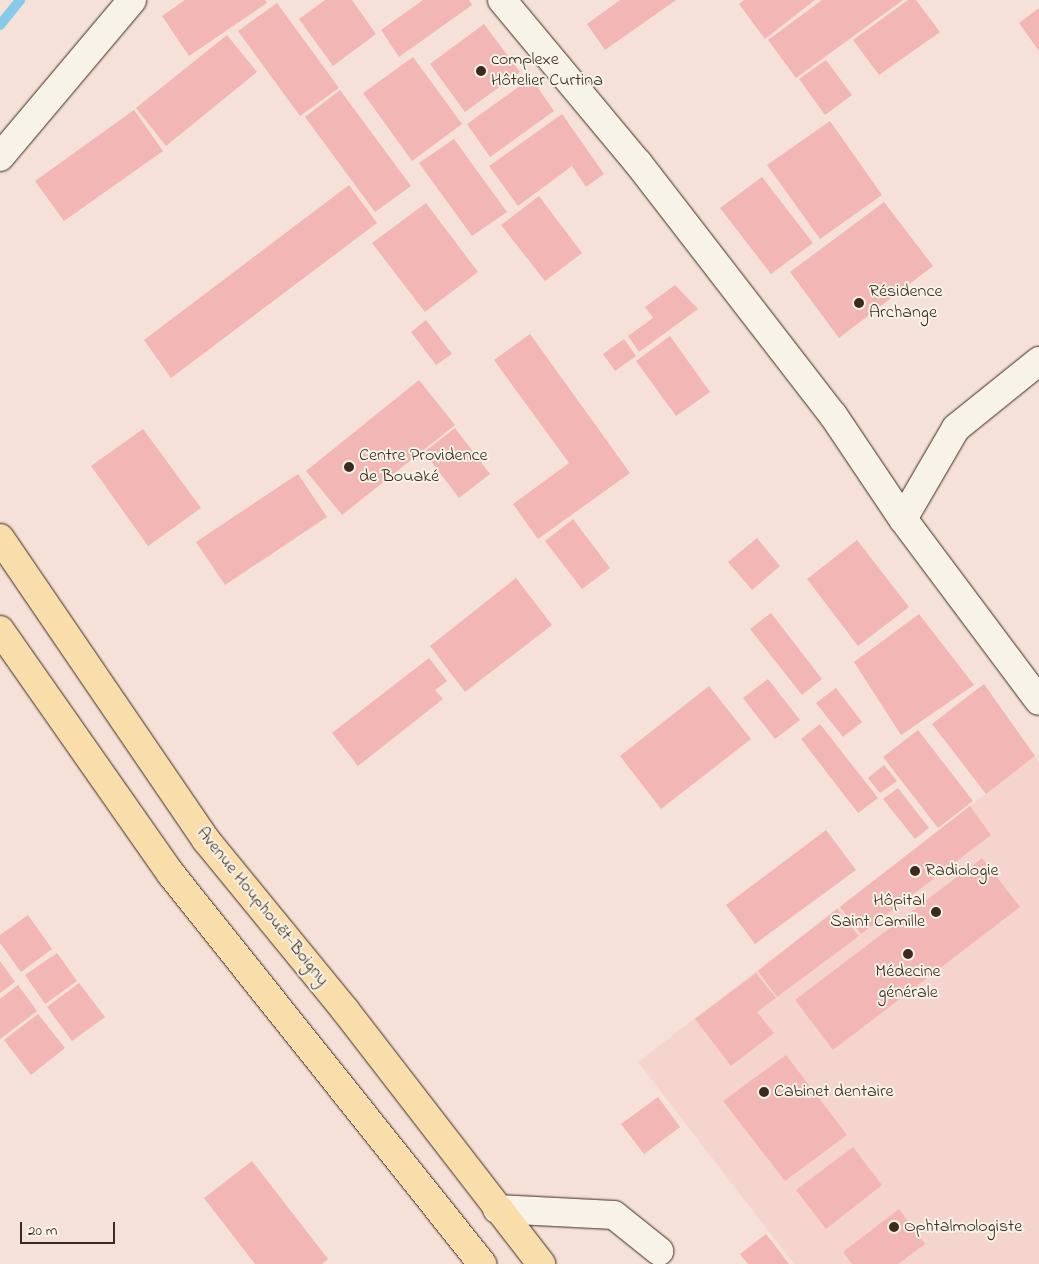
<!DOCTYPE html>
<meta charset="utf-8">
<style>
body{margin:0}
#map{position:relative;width:1039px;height:1264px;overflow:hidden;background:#f6e1d8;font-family:"Indie Flower",sans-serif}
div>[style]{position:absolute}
.built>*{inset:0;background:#f5d4cd}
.stream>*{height:10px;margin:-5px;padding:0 5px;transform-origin:5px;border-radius:5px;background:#87cbe8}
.building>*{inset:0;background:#f2b6b4}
.roads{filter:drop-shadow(0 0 1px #3b2a1e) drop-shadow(0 0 1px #3b2a1e)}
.minor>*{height:28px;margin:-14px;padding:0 14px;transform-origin:14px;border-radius:14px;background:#f7f3e8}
.highway>*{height:28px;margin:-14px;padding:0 14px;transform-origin:14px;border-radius:14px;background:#f9deab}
.dots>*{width:14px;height:14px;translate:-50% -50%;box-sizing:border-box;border:2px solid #f7f3e8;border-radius:50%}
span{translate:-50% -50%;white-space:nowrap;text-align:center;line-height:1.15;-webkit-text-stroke:4px #f7f3e8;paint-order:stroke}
.poi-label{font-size:18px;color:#3b2a1e}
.left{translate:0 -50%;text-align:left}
.right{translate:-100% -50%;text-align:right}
.street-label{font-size:18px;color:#3b2a1e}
.scale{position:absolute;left:20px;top:1222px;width:95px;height:22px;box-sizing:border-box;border:2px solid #3b2a1e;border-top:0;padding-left:6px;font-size:15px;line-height:18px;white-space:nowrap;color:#3b2a1e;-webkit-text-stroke:4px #f7f3e8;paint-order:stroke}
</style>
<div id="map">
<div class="built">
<i style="clip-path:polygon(1035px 756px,1039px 762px,1039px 1264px,794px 1264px,638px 1062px)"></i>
</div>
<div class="stream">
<i style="left:0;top:25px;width:32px;rotate:-51deg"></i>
</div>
<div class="building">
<i style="clip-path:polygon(185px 0,265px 0,267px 3px,189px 56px,162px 16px)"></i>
<i style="clip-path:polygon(325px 0,352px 0,376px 34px,333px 66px,299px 19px)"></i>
<i style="clip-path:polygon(423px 0,469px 0,472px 5px,399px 57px,381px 30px)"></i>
<i style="clip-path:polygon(620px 0,676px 0,605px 50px,587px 24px)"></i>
<i style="clip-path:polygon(744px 0,815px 0,765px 39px,739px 4px)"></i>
<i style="clip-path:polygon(822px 0,903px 0,796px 78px,768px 40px)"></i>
<i style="clip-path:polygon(908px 0,916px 0,940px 32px,879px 75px,853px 40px)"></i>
<i style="clip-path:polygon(277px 3px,339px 88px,300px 116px,238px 31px)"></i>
<i style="clip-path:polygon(1039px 8px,1039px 51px,1019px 23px)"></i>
<i style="clip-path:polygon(484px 24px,520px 72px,465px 112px,430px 64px)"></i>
<i style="clip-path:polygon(227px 35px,257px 72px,166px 146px,136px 108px)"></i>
<i style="clip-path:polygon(413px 57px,462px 124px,412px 161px,363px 93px)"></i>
<i style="clip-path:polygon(826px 60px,852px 95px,825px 115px,799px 79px)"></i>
<i style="clip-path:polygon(531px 78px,554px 111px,490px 157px,467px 124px)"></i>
<i style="clip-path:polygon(340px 90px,411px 186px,375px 212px,305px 117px)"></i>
<i style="clip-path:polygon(134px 110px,163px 151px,64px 221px,35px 181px)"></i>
<i style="clip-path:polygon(562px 114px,604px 174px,586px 187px,572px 166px,518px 206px,489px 166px)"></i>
<i style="clip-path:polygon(830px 121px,882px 195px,820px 239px,767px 165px)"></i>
<i style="clip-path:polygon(454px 139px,507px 212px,472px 236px,419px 163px)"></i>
<i style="clip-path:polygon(762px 177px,813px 243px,771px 274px,720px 208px)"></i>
<i style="clip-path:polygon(349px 185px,377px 223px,171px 378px,144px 340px)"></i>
<i style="clip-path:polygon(539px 196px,582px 253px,545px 281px,501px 225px)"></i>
<i style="clip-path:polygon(884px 202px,933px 266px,839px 338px,790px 272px)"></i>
<i style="clip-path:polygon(426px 203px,478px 272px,425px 312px,372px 243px)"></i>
<i style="clip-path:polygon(675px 285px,698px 309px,639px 352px,628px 336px,653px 318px,645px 307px)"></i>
<i style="clip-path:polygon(426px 320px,452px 354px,436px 365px,411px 332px)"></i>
<i style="clip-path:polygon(530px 334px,630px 473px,538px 539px,513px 504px,569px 463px,494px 360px)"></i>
<i style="clip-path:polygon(670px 336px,710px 392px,676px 416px,636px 361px)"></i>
<i style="clip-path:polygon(624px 339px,636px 356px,615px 371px,603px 354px)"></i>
<i style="clip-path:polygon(419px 380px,455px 425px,342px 515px,306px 471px)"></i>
<i style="clip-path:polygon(455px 428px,490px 474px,459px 498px,424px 452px)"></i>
<i style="clip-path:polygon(143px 429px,201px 508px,148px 546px,91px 466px)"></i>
<i style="clip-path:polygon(298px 474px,327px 517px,225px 585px,196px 542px)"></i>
<i style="clip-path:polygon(573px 519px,610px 568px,582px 589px,545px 541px)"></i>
<i style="clip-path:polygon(757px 538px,780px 566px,752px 590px,728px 562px)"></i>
<i style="clip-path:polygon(857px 540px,909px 607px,858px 646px,807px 579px)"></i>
<i style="clip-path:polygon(516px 578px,552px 625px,465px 692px,430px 646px)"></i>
<i style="clip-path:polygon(771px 613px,822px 679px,802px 695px,750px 629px)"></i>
<i style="clip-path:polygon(919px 614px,974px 685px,901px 735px,854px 662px)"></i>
<i style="clip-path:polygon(429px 658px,447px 681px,435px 690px,443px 699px,358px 766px,332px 733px)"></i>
<i style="clip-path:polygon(768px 679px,800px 720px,775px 739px,743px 698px)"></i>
<i style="clip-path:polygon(984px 684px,1035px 756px,986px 794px,932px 724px)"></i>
<i style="clip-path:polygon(709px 686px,751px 739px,661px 809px,620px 756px)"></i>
<i style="clip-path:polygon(836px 688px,862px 722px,843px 737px,816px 703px)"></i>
<i style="clip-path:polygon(820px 724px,878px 798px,858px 813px,801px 739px)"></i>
<i style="clip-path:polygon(918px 730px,973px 801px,938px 828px,883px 757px)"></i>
<i style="clip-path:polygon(884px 765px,897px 781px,880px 793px,868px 778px)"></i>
<i style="clip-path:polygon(898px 788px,929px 828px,915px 839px,883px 799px)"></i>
<i style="clip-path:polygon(970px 806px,991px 835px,861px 934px,840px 907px)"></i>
<i style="clip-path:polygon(826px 830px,856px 870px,755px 944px,726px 905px)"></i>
<i style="clip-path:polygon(982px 858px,1020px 907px,833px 1050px,795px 1000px)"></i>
<i style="clip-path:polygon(837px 909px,859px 936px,777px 997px,758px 971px)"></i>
<i style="clip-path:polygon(28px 915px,52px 949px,21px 972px,0 943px,0 935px)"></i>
<i style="clip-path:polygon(57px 953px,77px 981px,45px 1004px,25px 975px)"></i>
<i style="clip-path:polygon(0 961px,15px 982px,0 993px)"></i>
<i style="clip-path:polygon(756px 973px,776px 998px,757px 1012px,774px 1033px,731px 1066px,695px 1019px)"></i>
<i style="clip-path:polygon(79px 983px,105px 1017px,72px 1041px,47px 1007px)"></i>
<i style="clip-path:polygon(18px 985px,37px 1011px,0 1039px,0 999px)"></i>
<i style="clip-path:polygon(38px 1014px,65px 1048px,31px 1075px,4px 1040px)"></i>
<i style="clip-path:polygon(786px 1055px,847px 1135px,785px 1181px,723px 1101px)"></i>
<i style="clip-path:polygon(658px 1097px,680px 1127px,644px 1154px,621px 1124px)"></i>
<i style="clip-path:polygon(853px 1147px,882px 1185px,826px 1229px,796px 1190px)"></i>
<i style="clip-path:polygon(252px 1161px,328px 1259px,322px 1264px,255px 1264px,204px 1198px)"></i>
<i style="clip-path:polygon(899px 1209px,925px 1244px,898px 1264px,852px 1264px,843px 1252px)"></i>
<i style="clip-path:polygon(766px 1234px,789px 1264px,748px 1264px,740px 1254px)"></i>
</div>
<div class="roads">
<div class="minor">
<i style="left:502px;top:0;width:212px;rotate:50.2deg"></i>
<i style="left:638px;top:163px;width:319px;rotate:52.3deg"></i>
<i style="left:833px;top:415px;width:125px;rotate:56.1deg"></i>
<i style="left:903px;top:519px;width:227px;rotate:53.2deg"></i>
<i style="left:0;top:157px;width:205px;rotate:-49.9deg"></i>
<i style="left:903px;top:519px;width:105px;rotate:-59.8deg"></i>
<i style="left:956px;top:428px;width:107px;rotate:-38.9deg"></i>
<i style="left:497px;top:1209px;width:117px;rotate:2.9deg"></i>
<i style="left:614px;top:1215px;width:58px;rotate:38.7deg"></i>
</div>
<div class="highway">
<i style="left:0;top:538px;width:366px;rotate:55.7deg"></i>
<i style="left:206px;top:840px;width:220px;rotate:50.7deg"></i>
<i style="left:345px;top:1010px;width:321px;rotate:52.3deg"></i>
<i style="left:0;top:630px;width:298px;rotate:55deg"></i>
<i style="left:171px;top:874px;width:499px;rotate:51.4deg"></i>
</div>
</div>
<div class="dots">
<i style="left:481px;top:71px;background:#3b2a1e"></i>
<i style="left:859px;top:303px;background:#3b2a1e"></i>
<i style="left:349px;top:467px;background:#3b2a1e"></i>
<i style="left:915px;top:871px;background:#3b2a1e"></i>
<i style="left:936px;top:912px;background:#3b2a1e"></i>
<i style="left:908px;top:954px;background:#3b2a1e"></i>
<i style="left:764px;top:1092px;background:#3b2a1e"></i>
<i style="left:894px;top:1227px;background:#3b2a1e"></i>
</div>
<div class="poi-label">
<span class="left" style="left:491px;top:71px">complexe<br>Hôtelier Curtina</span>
<span class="left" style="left:869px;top:303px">Résidence<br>Archange</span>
<span class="left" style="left:359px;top:467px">Centre Providence<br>de Bouaké</span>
<span class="left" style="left:925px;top:871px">Radiologie</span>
<span class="right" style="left:925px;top:912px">Hôpital<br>Saint Camille</span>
<span style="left:908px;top:983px">Médecine<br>générale</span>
<span class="left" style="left:774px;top:1092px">Cabinet dentaire</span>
<span class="left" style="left:904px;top:1227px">Ophtalmologiste</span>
</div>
<div class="street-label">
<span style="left:262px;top:907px;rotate:51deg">Avenue Houphouët-Boigny</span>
</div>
<div class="scale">20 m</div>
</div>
